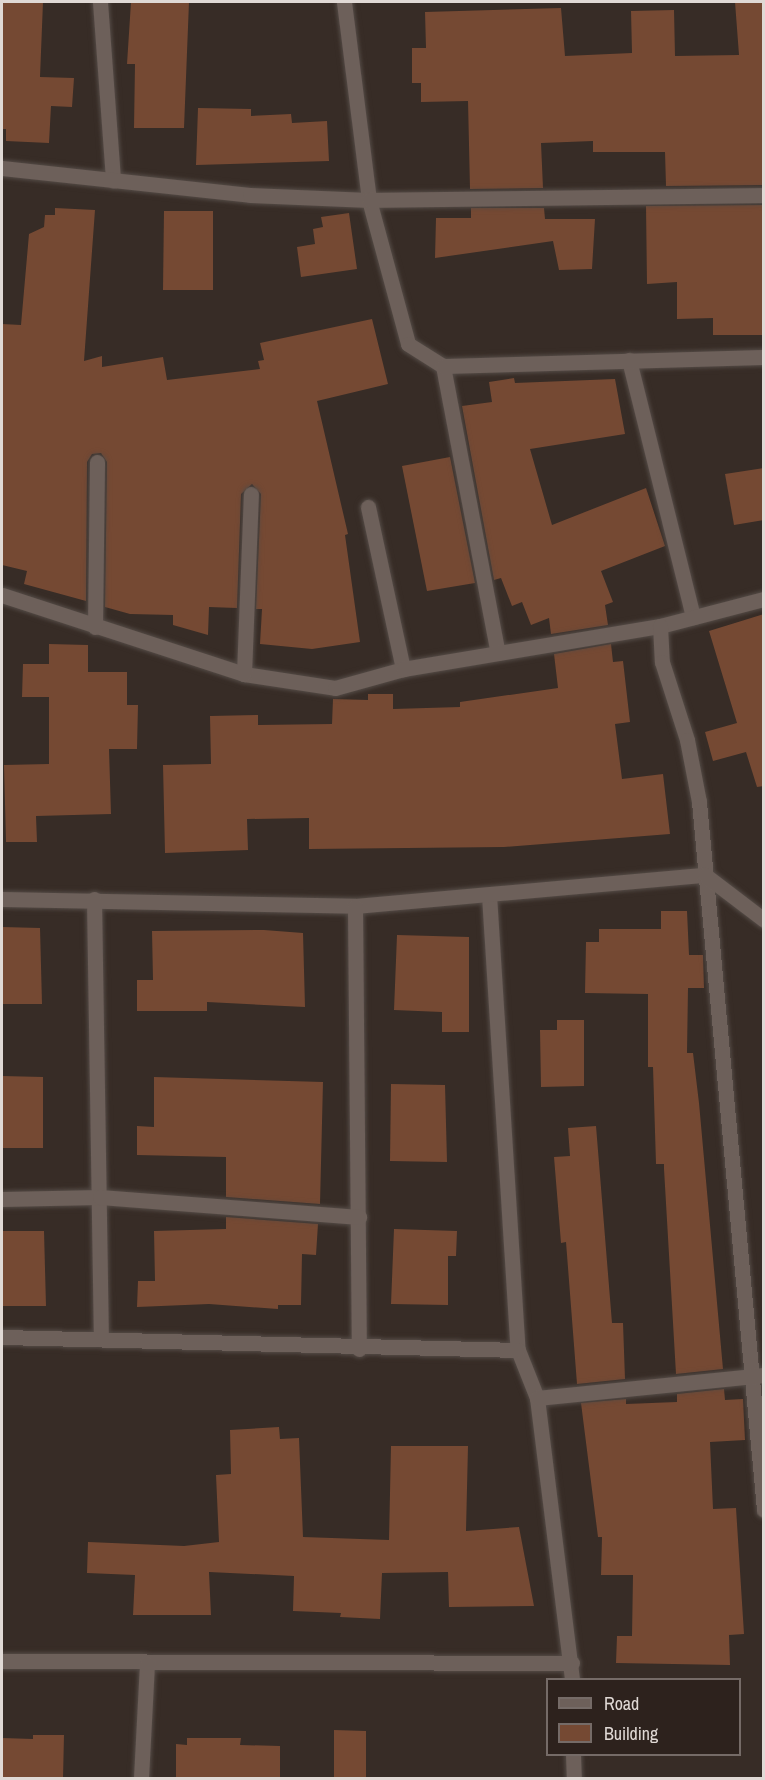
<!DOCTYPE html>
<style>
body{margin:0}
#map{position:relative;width:765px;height:1780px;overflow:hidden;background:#372c26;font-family:"Archivo Narrow",sans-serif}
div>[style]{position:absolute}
.building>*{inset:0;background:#754933}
.roads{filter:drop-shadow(0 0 2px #544b46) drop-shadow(0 0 2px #544b46)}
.minor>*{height:15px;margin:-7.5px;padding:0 7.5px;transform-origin:7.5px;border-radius:7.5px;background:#6d605a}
span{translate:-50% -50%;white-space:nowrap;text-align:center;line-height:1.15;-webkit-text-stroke:5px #2d221d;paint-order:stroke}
.frame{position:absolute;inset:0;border:3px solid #e0d9d5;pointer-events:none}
.legend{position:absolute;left:546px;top:1678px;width:195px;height:78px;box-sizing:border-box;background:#2d221d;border:2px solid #756b67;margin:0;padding:8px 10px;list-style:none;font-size:18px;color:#e0d9d5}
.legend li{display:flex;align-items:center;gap:12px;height:30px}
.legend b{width:30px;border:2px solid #756b67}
</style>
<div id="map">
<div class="building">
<i style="clip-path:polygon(2px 2px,43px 2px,40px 77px,74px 78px,72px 107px,51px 106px,49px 143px,6px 141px,6px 129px,2px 129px)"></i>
<i style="clip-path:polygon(131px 2px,189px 2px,184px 128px,134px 128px,135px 64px,127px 64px)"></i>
<i style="clip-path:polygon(735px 2px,764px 2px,764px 185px,666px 186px,665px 152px,593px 152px,593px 141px,541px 143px,543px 188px,470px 189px,468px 101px,421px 102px,421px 83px,412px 83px,412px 48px,426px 48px,425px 12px,561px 8px,565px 56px,632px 53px,631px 11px,674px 10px,675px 56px,739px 55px)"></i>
<i style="clip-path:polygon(198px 108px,251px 109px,251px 116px,291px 114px,292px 123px,327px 121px,329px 161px,196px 165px)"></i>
<i style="clip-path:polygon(764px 205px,764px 335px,713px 335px,713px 318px,677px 319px,677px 282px,647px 284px,646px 206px)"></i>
<i style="clip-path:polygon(55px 208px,95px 210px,84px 361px,102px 356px,102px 367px,163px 357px,167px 380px,260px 369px,258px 361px,264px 360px,260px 343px,372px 319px,388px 384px,317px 401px,348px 534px,345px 535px,360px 642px,312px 649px,260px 644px,262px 609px,256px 609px,261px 494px,252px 484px,241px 494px,237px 608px,209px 607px,208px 635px,173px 625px,173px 615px,130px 614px,105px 607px,107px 462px,101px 453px,92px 454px,87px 462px,86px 601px,24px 584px,27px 571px,2px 565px,2px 324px,21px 325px,29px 234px,44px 227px,45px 215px,55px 215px)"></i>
<i style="clip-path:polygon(471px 208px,544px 208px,545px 219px,595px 219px,592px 269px,559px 270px,553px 241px,435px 258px,436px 218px,471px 218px)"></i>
<i style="clip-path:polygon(164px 211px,213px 211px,213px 290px,163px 290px)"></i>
<i style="clip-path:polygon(349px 213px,357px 269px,301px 277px,297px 247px,315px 244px,313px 229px,323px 227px,321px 217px)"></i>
<i style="clip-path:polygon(514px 378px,515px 383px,615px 379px,625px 434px,530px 449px,552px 525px,646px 488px,665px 546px,601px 571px,613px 602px,605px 605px,608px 625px,551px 634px,549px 618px,531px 625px,522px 602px,512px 606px,501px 578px,494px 580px,462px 406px,492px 402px,489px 382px)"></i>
<i style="clip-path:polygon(450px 457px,475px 583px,427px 591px,402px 466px)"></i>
<i style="clip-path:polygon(764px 468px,764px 520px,734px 525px,725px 474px)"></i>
<i style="clip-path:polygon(764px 614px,764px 786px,757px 787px,746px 752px,713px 761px,705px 732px,737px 723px,709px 631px)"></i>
<i style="clip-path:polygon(49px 644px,88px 645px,88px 672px,127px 672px,127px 705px,138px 705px,137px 749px,109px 749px,111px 814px,36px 816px,37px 842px,6px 842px,4px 765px,49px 764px,49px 697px,22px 697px,23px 664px,49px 664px)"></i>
<i style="clip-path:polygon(611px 644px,613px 662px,623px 661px,630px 722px,615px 724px,622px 779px,663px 774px,670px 834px,504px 847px,309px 849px,309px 818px,247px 819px,248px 850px,165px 853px,163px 765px,211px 764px,210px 716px,258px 715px,258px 725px,332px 724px,333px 699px,368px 700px,368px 694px,393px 694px,393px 709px,460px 707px,460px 702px,558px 688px,554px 654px)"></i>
<i style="clip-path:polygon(661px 911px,687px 911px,689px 955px,703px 955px,704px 988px,688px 988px,687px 1053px,693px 1053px,699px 1103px,723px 1369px,676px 1374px,664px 1169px,664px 1164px,656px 1164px,653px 1067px,648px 1067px,648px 994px,585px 993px,586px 942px,599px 942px,599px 929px,661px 929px)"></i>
<i style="clip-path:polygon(2px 927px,40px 928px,42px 1004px,2px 1004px)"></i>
<i style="clip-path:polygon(264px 930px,303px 933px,305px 1007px,207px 1002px,207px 1011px,137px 1011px,137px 980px,153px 980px,152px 931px)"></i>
<i style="clip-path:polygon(397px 935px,469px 937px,469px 1032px,442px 1032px,442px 1012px,394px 1010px)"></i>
<i style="clip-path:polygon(557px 1020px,584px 1020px,584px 1086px,541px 1087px,540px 1030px,557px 1030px)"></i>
<i style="clip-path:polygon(2px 1076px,43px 1077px,43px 1148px,2px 1148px)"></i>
<i style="clip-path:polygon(154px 1077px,323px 1082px,320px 1204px,226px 1197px,226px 1157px,137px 1155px,137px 1126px,154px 1127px)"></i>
<i style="clip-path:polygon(391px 1084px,445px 1085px,447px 1162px,390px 1161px)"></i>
<i style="clip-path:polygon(596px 1126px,612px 1323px,623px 1323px,625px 1379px,577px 1384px,566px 1242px,561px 1243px,554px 1157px,570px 1156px,568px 1128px)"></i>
<i style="clip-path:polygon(226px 1217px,318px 1224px,316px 1255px,302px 1254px,301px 1305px,278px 1305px,278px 1309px,209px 1304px,137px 1307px,138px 1281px,155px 1281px,154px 1231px,226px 1229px)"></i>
<i style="clip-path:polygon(394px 1229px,457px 1231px,456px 1256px,448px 1256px,448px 1305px,391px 1304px)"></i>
<i style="clip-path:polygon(2px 1231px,44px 1231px,46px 1306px,2px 1306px)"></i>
<i style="clip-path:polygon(724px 1389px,725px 1400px,743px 1399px,745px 1440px,710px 1442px,713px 1509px,736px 1508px,744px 1634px,729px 1635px,730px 1665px,616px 1663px,617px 1636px,632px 1636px,633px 1575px,601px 1575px,602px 1537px,598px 1537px,581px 1403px,626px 1399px,626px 1404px,677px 1402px,677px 1394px)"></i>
<i style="clip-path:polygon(279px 1427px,280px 1439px,299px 1438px,303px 1537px,389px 1540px,391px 1446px,468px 1446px,466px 1531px,519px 1527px,534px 1606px,449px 1607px,448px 1572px,382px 1573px,380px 1619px,340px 1617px,341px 1613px,293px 1611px,294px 1576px,209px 1572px,211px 1615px,133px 1615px,135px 1575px,87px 1573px,88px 1542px,184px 1546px,219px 1542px,216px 1475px,231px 1474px,230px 1430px)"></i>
<i style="clip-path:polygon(334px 1730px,366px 1731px,366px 1779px,334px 1779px)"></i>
<i style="clip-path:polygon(33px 1735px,64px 1735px,63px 1779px,2px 1779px,2px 1738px,33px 1739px)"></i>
<i style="clip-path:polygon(187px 1738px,241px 1738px,240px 1745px,280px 1746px,280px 1779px,176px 1779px,176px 1744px,187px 1745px)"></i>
</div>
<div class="roads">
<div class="minor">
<i style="left:100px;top:2px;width:179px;rotate:85.8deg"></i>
<i style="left:344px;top:2px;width:200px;rotate:82.8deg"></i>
<i style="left:369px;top:200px;width:149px;rotate:74.8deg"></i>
<i style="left:408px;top:344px;width:41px;rotate:32.2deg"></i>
<i style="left:443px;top:366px;width:292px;rotate:79.2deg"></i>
<i style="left:2px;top:168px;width:249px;rotate:6.2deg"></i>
<i style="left:250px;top:195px;width:119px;rotate:2.4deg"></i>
<i style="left:369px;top:200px;width:395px;rotate:-0.7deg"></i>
<i style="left:629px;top:360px;width:265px;rotate:76deg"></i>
<i style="left:443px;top:366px;width:321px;rotate:-1.6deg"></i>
<i style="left:368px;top:507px;width:166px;rotate:77.8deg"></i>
<i style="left:2px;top:595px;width:255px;rotate:18.1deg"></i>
<i style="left:244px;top:674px;width:92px;rotate:8.7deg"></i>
<i style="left:335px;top:688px;width:71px;rotate:-15.6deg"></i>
<i style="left:403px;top:669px;width:261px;rotate:-9.5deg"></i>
<i style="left:660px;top:626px;width:107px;rotate:-14.6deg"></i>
<i style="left:660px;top:626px;width:36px;rotate:87deg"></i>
<i style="left:662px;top:662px;width:82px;rotate:72.2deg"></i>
<i style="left:687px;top:740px;width:63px;rotate:79deg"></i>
<i style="left:699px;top:802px;width:711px;rotate:84.75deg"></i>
<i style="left:95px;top:627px;width:165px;rotate:-89.3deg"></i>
<i style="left:244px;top:674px;width:180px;rotate:-87.8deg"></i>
<i style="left:489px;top:895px;width:456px;rotate:86.4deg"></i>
<i style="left:518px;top:1350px;width:52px;rotate:68.4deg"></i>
<i style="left:537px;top:1398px;width:284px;rotate:82.9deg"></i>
<i style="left:2px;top:899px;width:353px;rotate:1.1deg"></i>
<i style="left:355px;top:906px;width:351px;rotate:-5.1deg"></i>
<i style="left:705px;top:875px;width:74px;rotate:37.3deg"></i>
<i style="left:94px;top:899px;width:438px;rotate:89.1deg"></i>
<i style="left:355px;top:906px;width:443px;rotate:89.5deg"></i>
<i style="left:2px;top:1199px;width:98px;rotate:-1.2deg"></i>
<i style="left:100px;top:1197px;width:260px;rotate:4.4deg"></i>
<i style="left:2px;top:1337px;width:516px;rotate:1.44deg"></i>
<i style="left:537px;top:1398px;width:228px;rotate:-5.8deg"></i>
<i style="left:2px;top:1661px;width:570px;rotate:0.2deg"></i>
<i style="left:573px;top:1754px;width:24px;rotate:88deg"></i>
<i style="left:141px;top:1778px;width:115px;rotate:-87deg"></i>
</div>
</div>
<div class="frame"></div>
<ul class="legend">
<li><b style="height:8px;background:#6d605a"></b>Road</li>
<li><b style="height:16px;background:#754933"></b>Building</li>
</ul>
</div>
